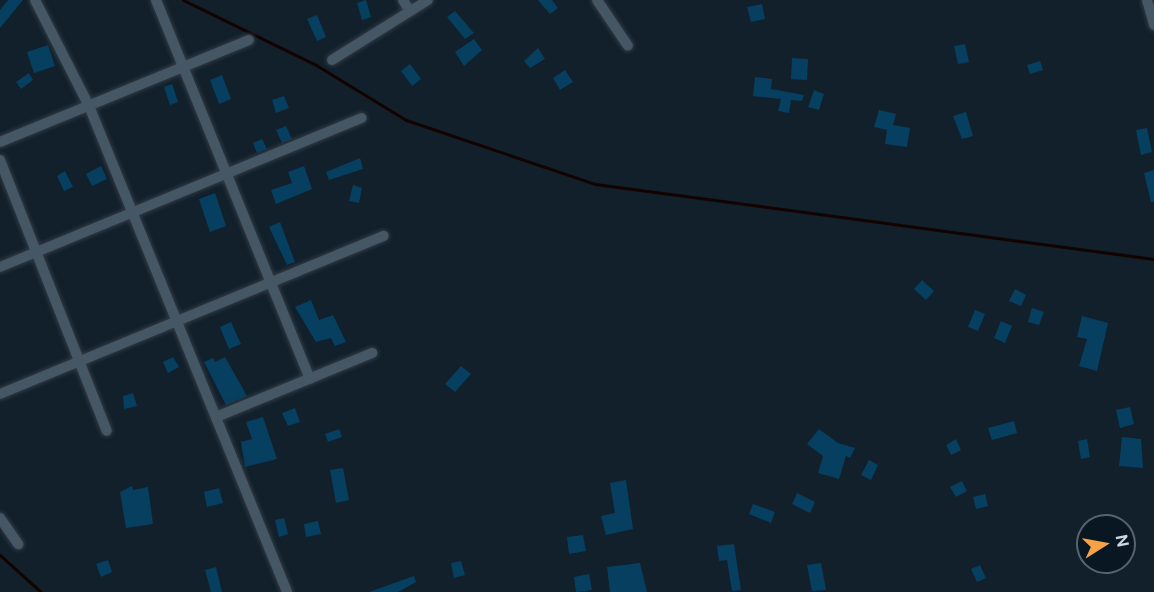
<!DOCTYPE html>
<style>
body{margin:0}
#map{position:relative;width:1154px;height:592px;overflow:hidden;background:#11202b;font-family:"Public Sans",sans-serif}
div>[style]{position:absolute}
.stream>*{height:3px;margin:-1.5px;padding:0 1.5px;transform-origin:1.5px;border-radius:1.5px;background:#130300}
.building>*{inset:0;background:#063f60}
.roads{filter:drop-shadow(0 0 2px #313a45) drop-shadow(0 0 2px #313a45)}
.street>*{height:10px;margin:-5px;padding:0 5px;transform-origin:5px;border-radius:5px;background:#455764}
span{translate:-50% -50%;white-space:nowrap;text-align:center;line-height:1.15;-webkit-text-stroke:4.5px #081722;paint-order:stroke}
.north{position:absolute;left:1076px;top:514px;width:60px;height:60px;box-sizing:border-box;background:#081722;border:2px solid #57646e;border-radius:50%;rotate:79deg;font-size:16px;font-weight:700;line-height:24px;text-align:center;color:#cdd7df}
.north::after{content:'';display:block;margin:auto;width:21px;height:27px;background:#f5a346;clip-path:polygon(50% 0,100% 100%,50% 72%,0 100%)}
</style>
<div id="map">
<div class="stream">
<i style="left:183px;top:0;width:148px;rotate:26deg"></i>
<i style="left:316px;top:65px;width:105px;rotate:31.4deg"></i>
<i style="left:406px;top:120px;width:200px;rotate:18.7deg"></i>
<i style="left:595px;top:184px;width:564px;rotate:7.64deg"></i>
<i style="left:0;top:555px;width:55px;rotate:42.1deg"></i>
</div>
<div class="building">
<i style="clip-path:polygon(8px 0,23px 0,0 28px,0 10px)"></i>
<i style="clip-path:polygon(366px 0,371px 17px,362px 20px,357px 3px)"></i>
<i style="clip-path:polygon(538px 0,552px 0,558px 8px,550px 14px)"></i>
<i style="clip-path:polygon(762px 4px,765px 19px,751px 22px,747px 7px)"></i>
<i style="clip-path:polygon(455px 11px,474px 33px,465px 39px,447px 17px)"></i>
<i style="clip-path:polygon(317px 15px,326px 37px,317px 41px,307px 19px)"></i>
<i style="clip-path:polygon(474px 39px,482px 50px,464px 66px,455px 52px)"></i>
<i style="clip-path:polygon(965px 44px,969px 62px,958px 64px,954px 46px)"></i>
<i style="clip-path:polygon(48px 45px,55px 66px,34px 73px,27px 52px)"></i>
<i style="clip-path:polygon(538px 48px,545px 59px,530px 68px,524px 61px)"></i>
<i style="clip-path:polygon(792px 58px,808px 59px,807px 80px,791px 79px)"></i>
<i style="clip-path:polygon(1040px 61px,1043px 70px,1030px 74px,1027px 65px)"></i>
<i style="clip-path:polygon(410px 64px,421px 79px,412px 86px,401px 71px)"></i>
<i style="clip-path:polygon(565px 70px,573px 82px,560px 90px,553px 78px)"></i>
<i style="clip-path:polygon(29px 73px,33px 80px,21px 89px,16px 82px)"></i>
<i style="clip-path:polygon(222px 75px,231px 99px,219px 104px,210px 80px)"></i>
<i style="clip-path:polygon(755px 77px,772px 79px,771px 89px,804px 95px,802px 101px,791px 100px,789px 113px,778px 111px,781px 99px,753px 96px)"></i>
<i style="clip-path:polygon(172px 84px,178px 102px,170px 105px,164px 87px)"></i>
<i style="clip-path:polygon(814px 90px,824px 94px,819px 110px,808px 107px)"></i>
<i style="clip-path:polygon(284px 96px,289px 108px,276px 113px,272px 100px)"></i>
<i style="clip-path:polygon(879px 110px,896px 114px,893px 125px,910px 128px,907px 147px,885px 144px,887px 130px,874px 127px)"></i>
<i style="clip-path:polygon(966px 112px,973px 136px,962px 139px,953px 116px)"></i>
<i style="clip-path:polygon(286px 126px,292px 139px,282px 143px,276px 130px)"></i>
<i style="clip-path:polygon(1147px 128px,1152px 152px,1141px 155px,1136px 130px)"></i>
<i style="clip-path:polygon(262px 139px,267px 149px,257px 153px,253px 143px)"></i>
<i style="clip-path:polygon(360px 158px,363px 169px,329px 180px,326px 172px)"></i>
<i style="clip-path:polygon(101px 166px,107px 179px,92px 186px,86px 174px)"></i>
<i style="clip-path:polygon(304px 166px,312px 189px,276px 204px,271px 190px,292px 183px,288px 172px)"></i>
<i style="clip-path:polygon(1154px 170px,1154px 202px,1151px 202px,1144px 173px)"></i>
<i style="clip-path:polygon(65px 171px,73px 187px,64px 191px,57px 176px)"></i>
<i style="clip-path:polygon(353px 185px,362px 188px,359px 203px,349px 201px)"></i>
<i style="clip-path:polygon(215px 193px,226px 226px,210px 232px,199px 199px)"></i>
<i style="clip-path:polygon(280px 222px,295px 262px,287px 265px,269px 227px)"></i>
<i style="clip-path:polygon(922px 280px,934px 291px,926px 300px,914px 289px)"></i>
<i style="clip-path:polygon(1015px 289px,1026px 295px,1021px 306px,1009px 301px)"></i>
<i style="clip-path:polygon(311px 300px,319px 320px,333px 315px,346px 342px,335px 346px,331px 338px,316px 342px,295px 307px)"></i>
<i style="clip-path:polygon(1032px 308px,1044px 312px,1039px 325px,1028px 322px)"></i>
<i style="clip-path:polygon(975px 310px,985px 314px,978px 331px,968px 327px)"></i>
<i style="clip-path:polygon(1082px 316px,1108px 323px,1097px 371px,1079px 366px,1087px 339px,1077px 337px)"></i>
<i style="clip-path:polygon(1001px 321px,1012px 326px,1005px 343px,994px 338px)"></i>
<i style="clip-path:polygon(231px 322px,241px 344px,229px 349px,220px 327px)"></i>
<i style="clip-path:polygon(173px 357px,179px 367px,168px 373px,163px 362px)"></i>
<i style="clip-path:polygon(225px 357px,247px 396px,226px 405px,204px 362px,213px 358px,215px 362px)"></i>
<i style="clip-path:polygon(461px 366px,471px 374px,455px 392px,445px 384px)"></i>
<i style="clip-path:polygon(133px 393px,137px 406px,124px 409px,123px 396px)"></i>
<i style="clip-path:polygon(1130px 407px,1134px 424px,1120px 428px,1116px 410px)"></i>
<i style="clip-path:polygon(295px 408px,300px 422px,288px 426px,282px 413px)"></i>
<i style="clip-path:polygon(263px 417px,277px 459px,245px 467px,241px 442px,252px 439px,246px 422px)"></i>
<i style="clip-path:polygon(1014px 421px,1017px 433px,992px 440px,988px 428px)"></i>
<i style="clip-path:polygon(339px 429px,342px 437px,328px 442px,325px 434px)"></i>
<i style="clip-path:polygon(819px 429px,838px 443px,855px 448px,850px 458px,846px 456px,839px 479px,818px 473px,823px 456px,807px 444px)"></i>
<i style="clip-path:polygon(1122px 437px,1141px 439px,1143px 468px,1119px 466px)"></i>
<i style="clip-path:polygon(956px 439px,961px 450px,951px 455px,946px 445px)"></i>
<i style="clip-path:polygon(1087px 439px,1090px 457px,1081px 459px,1078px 441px)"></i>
<i style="clip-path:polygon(869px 460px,878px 465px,871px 480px,861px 475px)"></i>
<i style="clip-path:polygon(343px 468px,349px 500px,336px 503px,330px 470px)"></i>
<i style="clip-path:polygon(626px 480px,633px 529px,606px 535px,601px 516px,615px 513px,610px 483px)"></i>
<i style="clip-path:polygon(962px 481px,967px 491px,956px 497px,950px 487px)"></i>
<i style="clip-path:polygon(132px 486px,133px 490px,148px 487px,153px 524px,126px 528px,120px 492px)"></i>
<i style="clip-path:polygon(219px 488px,223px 503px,207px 507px,204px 492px)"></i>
<i style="clip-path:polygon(797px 493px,815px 502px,810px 513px,792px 504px)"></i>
<i style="clip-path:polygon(985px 494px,988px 506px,976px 509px,973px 497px)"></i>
<i style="clip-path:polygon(753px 504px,775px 512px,771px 523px,749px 514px)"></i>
<i style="clip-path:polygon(284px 518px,288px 534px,279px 537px,275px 520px)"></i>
<i style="clip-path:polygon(318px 521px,321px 534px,306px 537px,304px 524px)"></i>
<i style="clip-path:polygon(583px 535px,586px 551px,569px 554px,567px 537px)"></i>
<i style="clip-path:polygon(734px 544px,741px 590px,732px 591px,727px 560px,719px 561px,717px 546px)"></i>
<i style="clip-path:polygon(108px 560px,112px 572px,101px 577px,96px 564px)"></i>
<i style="clip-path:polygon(461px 561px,465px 575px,454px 578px,451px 563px)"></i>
<i style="clip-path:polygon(640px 563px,647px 592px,610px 592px,607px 567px)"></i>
<i style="clip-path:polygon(821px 563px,826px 590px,812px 591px,807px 565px)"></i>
<i style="clip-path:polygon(980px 565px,986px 578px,977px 582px,971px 569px)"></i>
<i style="clip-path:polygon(216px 567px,222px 592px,211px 592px,205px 570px)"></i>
<i style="clip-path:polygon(589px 574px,592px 590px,576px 592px,574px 577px)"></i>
<i style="clip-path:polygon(414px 576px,416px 582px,398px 592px,369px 592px)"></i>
</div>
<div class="roads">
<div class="street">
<i style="left:35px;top:0;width:119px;rotate:63deg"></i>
<i style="left:89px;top:106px;width:525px;rotate:67.83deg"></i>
<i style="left:156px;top:0;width:409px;rotate:67.9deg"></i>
<i style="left:403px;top:0;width:13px;rotate:58deg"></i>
<i style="left:597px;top:0;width:55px;rotate:56deg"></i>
<i style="left:1147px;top:0;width:26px;rotate:74deg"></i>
<i style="left:332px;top:60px;width:113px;rotate:-32deg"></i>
<i style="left:0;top:142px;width:269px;rotate:-22.3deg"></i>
<i style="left:0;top:160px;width:291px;rotate:68.5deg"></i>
<i style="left:0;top:267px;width:391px;rotate:-22.4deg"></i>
<i style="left:0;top:394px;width:415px;rotate:-22.4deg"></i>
<i style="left:216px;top:417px;width:169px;rotate:-22.3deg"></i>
<i style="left:0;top:518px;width:32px;rotate:55deg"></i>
</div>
</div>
<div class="north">N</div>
</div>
